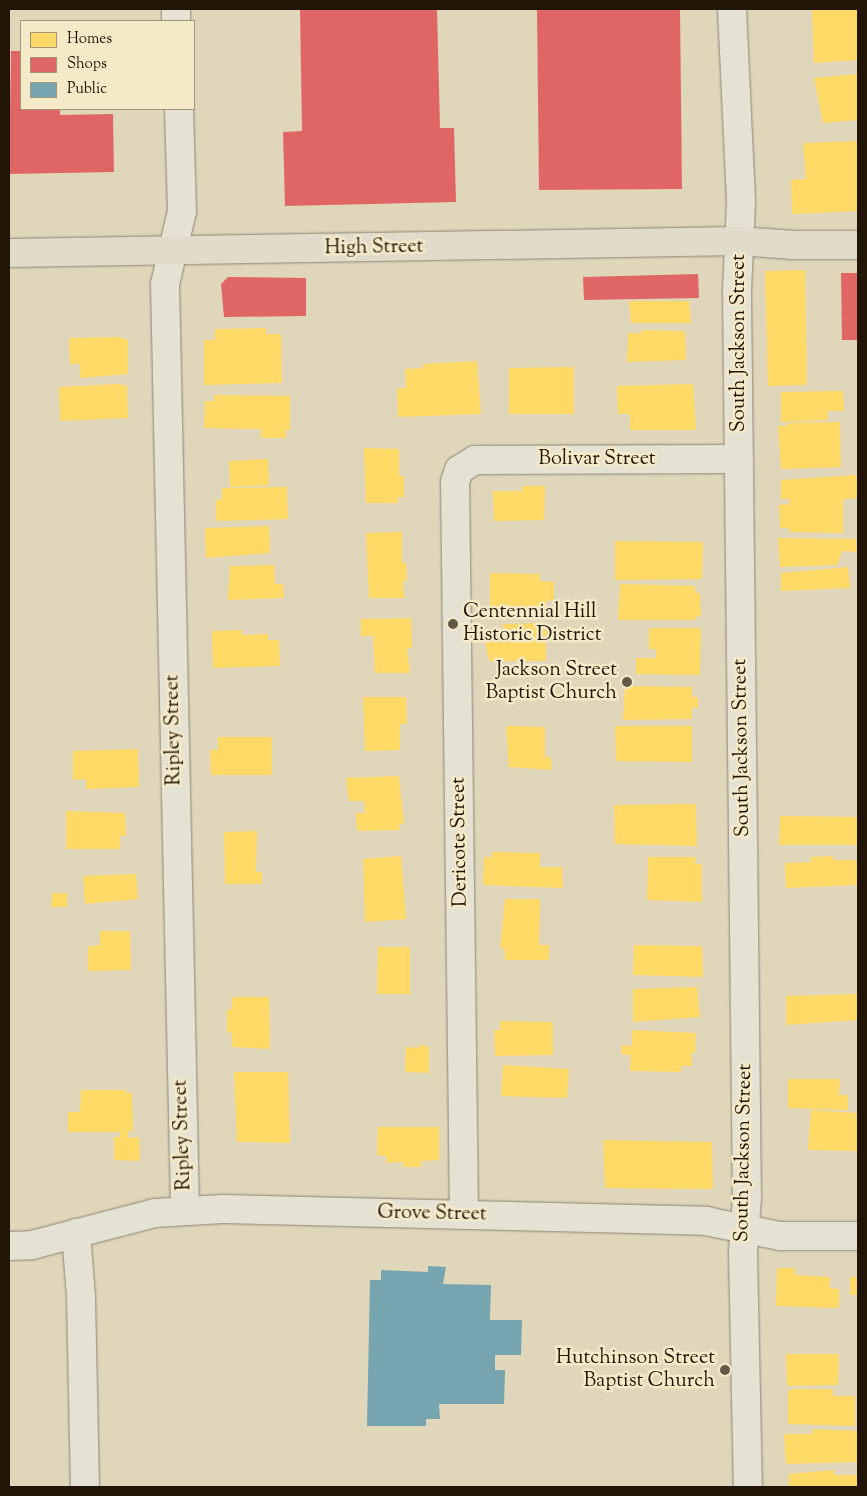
<!DOCTYPE html>
<style>
body{margin:0}
#map{position:relative;width:867px;height:1496px;overflow:hidden;background:#e0d6ba;font-family:"Sorts Mill Goudy",serif}
div>[style]{position:absolute}
.homes>*{inset:0;background:#ffd966}
.shops>*{inset:0;background:#e06666}
.public>*{inset:0;background:#76a5af}
.roads{filter:drop-shadow(0 0 1px #8c8675) drop-shadow(0 0 1px #8c8675)}
.minor>*{height:28px;margin:-14px;padding:0 14px;transform-origin:14px;border-radius:14px;background:#e5e1d3}
.major>*{height:28px;margin:-14px;padding:0 14px;transform-origin:14px;border-radius:14px;background:#e1dbcb}
.dots>*{width:14px;height:14px;translate:-50% -50%;box-sizing:border-box;border:2px solid #f5eac8;border-radius:50%}
span{translate:-50% -50%;white-space:nowrap;text-align:center;line-height:1.15;-webkit-text-stroke:5px #f5eac8;paint-order:stroke}
.street-label{font-size:20px;color:#201507}
.poi-label{font-size:20px;color:#201507}
.left{translate:0 -50%;text-align:left}
.right{translate:-100% -50%;text-align:right}
.frame{position:absolute;inset:0;border:10px solid #201507;pointer-events:none}
.legend{position:absolute;left:20px;top:20px;width:175px;height:90px;box-sizing:border-box;background:#f5eac8;border:1px solid #a0957b;margin:0;padding:6px 9px;list-style:none;font-size:15px;color:#201507}
.legend li{display:flex;align-items:center;gap:10px;height:25px}
.legend b{width:25px;border:1px solid #a0957b}
</style>
<div id="map">
<div class="homes">
<i style="clip-path:polygon(858px 9px,858px 60px,814px 63px,812px 10px)"></i>
<i style="clip-path:polygon(858px 74px,858px 120px,823px 123px,814px 78px)"></i>
<i style="clip-path:polygon(858px 141px,858px 211px,792px 214px,791px 180px,806px 179px,803px 143px)"></i>
<i style="clip-path:polygon(805px 270px,807px 385px,768px 386px,765px 271px)"></i>
<i style="clip-path:polygon(629px 301px,689px 301px,691px 323px,631px 323px)"></i>
<i style="clip-path:polygon(266px 328px,266px 334px,281px 334px,282px 383px,204px 385px,204px 340px,215px 340px,215px 329px)"></i>
<i style="clip-path:polygon(642px 330px,685px 331px,686px 360px,627px 362px,628px 333px,641px 333px)"></i>
<i style="clip-path:polygon(118px 337px,128px 340px,128px 374px,80px 378px,80px 364px,70px 364px,69px 338px)"></i>
<i style="clip-path:polygon(477px 361px,481px 414px,398px 417px,397px 389px,406px 388px,405px 369px,423px 368px,423px 364px)"></i>
<i style="clip-path:polygon(574px 367px,574px 414px,509px 414px,509px 368px)"></i>
<i style="clip-path:polygon(120px 384px,127px 386px,128px 418px,60px 421px,59px 387px)"></i>
<i style="clip-path:polygon(693px 384px,696px 430px,630px 430px,630px 414px,618px 414px,617px 386px)"></i>
<i style="clip-path:polygon(843px 391px,844px 411px,828px 411px,828px 420px,781px 422px,781px 392px)"></i>
<i style="clip-path:polygon(214px 395px,290px 396px,290px 430px,286px 430px,286px 438px,261px 438px,261px 429px,204px 428px,205px 401px,214px 401px)"></i>
<i style="clip-path:polygon(840px 422px,841px 467px,781px 469px,778px 426px,787px 426px,787px 423px)"></i>
<i style="clip-path:polygon(364px 448px,399px 449px,399px 475px,404px 477px,404px 497px,398px 497px,398px 503px,366px 503px)"></i>
<i style="clip-path:polygon(268px 459px,269px 485px,230px 487px,229px 461px)"></i>
<i style="clip-path:polygon(857px 475px,858px 498px,843px 499px,843px 533px,789px 532px,789px 528px,780px 528px,779px 505px,789px 504px,790px 499px,781px 499px,781px 480px)"></i>
<i style="clip-path:polygon(522px 486px,545px 486px,544px 520px,494px 521px,493px 491px,522px 491px)"></i>
<i style="clip-path:polygon(287px 487px,288px 519px,216px 521px,216px 500px,222px 499px,222px 488px)"></i>
<i style="clip-path:polygon(269px 526px,270px 553px,206px 558px,205px 528px)"></i>
<i style="clip-path:polygon(402px 532px,402px 563px,406px 563px,407px 581px,403px 581px,404px 598px,369px 598px,366px 533px)"></i>
<i style="clip-path:polygon(778px 538px,856px 539px,857px 552px,842px 551px,837px 565px,780px 567px)"></i>
<i style="clip-path:polygon(615px 541px,703px 542px,702px 579px,615px 580px)"></i>
<i style="clip-path:polygon(274px 565px,275px 584px,283px 584px,284px 598px,228px 600px,230px 566px)"></i>
<i style="clip-path:polygon(848px 567px,850px 588px,781px 591px,781px 573px)"></i>
<i style="clip-path:polygon(490px 573px,540px 574px,540px 581px,554px 582px,554px 600px,546px 601px,546px 612px,490px 613px)"></i>
<i style="clip-path:polygon(620px 584px,695px 586px,695px 593px,700px 593px,701px 616px,696px 616px,697px 620px,618px 620px)"></i>
<i style="clip-path:polygon(411px 618px,412px 648px,407px 648px,410px 673px,375px 673px,373px 635px,361px 637px,361px 619px)"></i>
<i style="clip-path:polygon(546px 623px,546px 631px,553px 631px,553px 641px,546px 641px,546px 661px,489px 661px,484px 636px,503px 635px,503px 624px)"></i>
<i style="clip-path:polygon(649px 628px,701px 628px,700px 675px,636px 674px,636px 658px,656px 658px,656px 649px,649px 649px)"></i>
<i style="clip-path:polygon(242px 630px,242px 635px,268px 634px,268px 640px,279px 640px,280px 666px,213px 668px,212px 631px)"></i>
<i style="clip-path:polygon(625px 686px,692px 687px,692px 697px,698px 697px,698px 708px,692px 707px,692px 719px,623px 720px)"></i>
<i style="clip-path:polygon(363px 697px,406px 697px,407px 724px,400px 724px,400px 750px,365px 751px)"></i>
<i style="clip-path:polygon(506px 726px,545px 727px,545px 756px,551px 758px,552px 770px,509px 767px)"></i>
<i style="clip-path:polygon(615px 726px,692px 726px,692px 762px,616px 761px)"></i>
<i style="clip-path:polygon(218px 737px,272px 737px,272px 775px,211px 775px,210px 750px,218px 750px)"></i>
<i style="clip-path:polygon(138px 749px,139px 787px,86px 789px,86px 779px,73px 780px,73px 751px)"></i>
<i style="clip-path:polygon(399px 776px,404px 823px,399px 824px,400px 830px,357px 831px,356px 813px,365px 813px,364px 801px,349px 801px,346px 778px)"></i>
<i style="clip-path:polygon(696px 804px,697px 846px,615px 844px,614px 805px)"></i>
<i style="clip-path:polygon(66px 811px,125px 813px,126px 836px,120px 835px,120px 849px,66px 849px)"></i>
<i style="clip-path:polygon(780px 816px,858px 817px,858px 845px,779px 845px)"></i>
<i style="clip-path:polygon(257px 831px,256px 872px,262px 872px,262px 884px,225px 884px,224px 832px)"></i>
<i style="clip-path:polygon(492px 852px,540px 853px,540px 867px,562px 867px,563px 888px,483px 885px,484px 857px,492px 857px)"></i>
<i style="clip-path:polygon(401px 856px,406px 919px,365px 922px,363px 859px)"></i>
<i style="clip-path:polygon(833px 856px,833px 860px,858px 860px,858px 885px,786px 888px,785px 863px,811px 862px,810px 857px)"></i>
<i style="clip-path:polygon(648px 857px,696px 857px,695px 864px,702px 864px,702px 902px,647px 900px)"></i>
<i style="clip-path:polygon(136px 874px,138px 899px,85px 904px,83px 876px)"></i>
<i style="clip-path:polygon(52px 893px,67px 893px,67px 907px,51px 907px)"></i>
<i style="clip-path:polygon(505px 899px,540px 899px,539px 945px,549px 945px,549px 960px,505px 960px,505px 949px,500px 948px)"></i>
<i style="clip-path:polygon(100px 931px,130px 931px,131px 970px,88px 971px,88px 947px,100px 945px)"></i>
<i style="clip-path:polygon(634px 945px,702px 946px,703px 977px,633px 975px)"></i>
<i style="clip-path:polygon(378px 947px,410px 947px,410px 994px,377px 994px)"></i>
<i style="clip-path:polygon(697px 987px,700px 1017px,633px 1022px,633px 989px)"></i>
<i style="clip-path:polygon(858px 994px,858px 1020px,786px 1025px,786px 996px)"></i>
<i style="clip-path:polygon(232px 997px,269px 997px,270px 1049px,232px 1047px,232px 1033px,227px 1032px,227px 1010px,232px 1009px)"></i>
<i style="clip-path:polygon(500px 1021px,553px 1022px,553px 1055px,495px 1056px,494px 1030px,500px 1030px)"></i>
<i style="clip-path:polygon(632px 1030px,696px 1033px,695px 1053px,691px 1053px,692px 1066px,681px 1066px,681px 1072px,630px 1071px,631px 1055px,621px 1054px,622px 1045px,632px 1046px)"></i>
<i style="clip-path:polygon(419px 1044px,429px 1047px,429px 1073px,405px 1072px,406px 1047px,419px 1048px)"></i>
<i style="clip-path:polygon(503px 1065px,569px 1069px,567px 1098px,501px 1096px)"></i>
<i style="clip-path:polygon(234px 1072px,288px 1072px,290px 1143px,237px 1142px)"></i>
<i style="clip-path:polygon(788px 1079px,840px 1079px,839px 1095px,848px 1095px,848px 1110px,788px 1108px)"></i>
<i style="clip-path:polygon(81px 1090px,126px 1090px,126px 1093px,132px 1093px,133px 1131px,128px 1131px,128px 1138px,139px 1137px,140px 1161px,114px 1160px,114px 1137px,120px 1137px,120px 1132px,68px 1132px,68px 1112px,80px 1112px)"></i>
<i style="clip-path:polygon(811px 1110px,858px 1113px,858px 1151px,808px 1150px)"></i>
<i style="clip-path:polygon(378px 1127px,439px 1127px,439px 1160px,421px 1161px,421px 1167px,403px 1167px,403px 1162px,387px 1163px,386px 1156px,377px 1155px)"></i>
<i style="clip-path:polygon(603px 1140px,712px 1142px,713px 1189px,605px 1188px)"></i>
<i style="clip-path:polygon(777px 1268px,795px 1268px,795px 1275px,830px 1277px,830px 1288px,839px 1289px,839px 1308px,776px 1306px)"></i>
<i style="clip-path:polygon(850px 1277px,858px 1277px,858px 1295px,850px 1295px)"></i>
<i style="clip-path:polygon(786px 1354px,839px 1354px,838px 1385px,787px 1386px)"></i>
<i style="clip-path:polygon(794px 1389px,833px 1389px,833px 1396px,855px 1396px,855px 1426px,788px 1424px,788px 1391px)"></i>
<i style="clip-path:polygon(813px 1429px,858px 1431px,858px 1462px,786px 1464px,784px 1434px,812px 1434px)"></i>
<i style="clip-path:polygon(834px 1470px,834px 1475px,858px 1475px,858px 1487px,789px 1487px,789px 1474px)"></i>
</div>
<div class="shops">
<i style="clip-path:polygon(300px 9px,437px 9px,440px 128px,454px 128px,456px 202px,285px 206px,283px 132px,302px 131px)"></i>
<i style="clip-path:polygon(537px 9px,680px 9px,682px 189px,539px 190px)"></i>
<i style="clip-path:polygon(11px 51px,21px 51px,21px 109px,60px 109px,60px 115px,113px 114px,114px 172px,9px 174px)"></i>
<i style="clip-path:polygon(841px 273px,858px 273px,858px 340px,842px 340px)"></i>
<i style="clip-path:polygon(698px 274px,699px 298px,584px 300px,583px 277px)"></i>
<i style="clip-path:polygon(228px 277px,306px 278px,306px 316px,224px 317px,221px 284px)"></i>
</div>
<div class="public">
<i style="clip-path:polygon(428px 1266px,446px 1267px,443px 1284px,491px 1285px,490px 1320px,522px 1320px,521px 1355px,495px 1355px,495px 1370px,505px 1370px,504px 1404px,439px 1404px,440px 1419px,426px 1419px,426px 1426px,367px 1426px,370px 1280px,381px 1280px,381px 1270px,428px 1272px)"></i>
</div>
<div class="roads">
<div class="minor">
<i style="left:176px;top:9px;width:12px;rotate:90deg"></i>
<i style="left:732px;top:9px;width:194px;rotate:87.3deg"></i>
<i style="left:741px;top:203px;width:88px;rotate:92.6deg"></i>
<i style="left:737px;top:291px;width:906px;rotate:89.37deg"></i>
<i style="left:747px;top:1197px;width:56px;rotate:94.1deg"></i>
<i style="left:743px;top:1253px;width:234px;rotate:88.8deg"></i>
<i style="left:179px;top:109px;width:102px;rotate:88.3deg"></i>
<i style="left:182px;top:211px;width:75px;rotate:103.1deg"></i>
<i style="left:165px;top:284px;width:927px;rotate:88.76deg"></i>
<i style="left:464px;top:1215px;width:733px;rotate:-90.7deg"></i>
<i style="left:455px;top:482px;width:13px;rotate:-72deg"></i>
<i style="left:459px;top:470px;width:19px;rotate:-32deg"></i>
<i style="left:475px;top:460px;width:264px;rotate:-0.2deg"></i>
<i style="left:76px;top:1233px;width:64px;rotate:85.5deg"></i>
<i style="left:81px;top:1297px;width:190px;rotate:88.8deg"></i>
<i style="left:9px;top:1246px;width:23px;rotate:-2deg"></i>
<i style="left:32px;top:1245px;width:127px;rotate:-14.6deg"></i>
<i style="left:155px;top:1213px;width:68px;rotate:-3.4deg"></i>
<i style="left:223px;top:1209px;width:483px;rotate:1.4deg"></i>
<i style="left:706px;top:1221px;width:76px;rotate:11.5deg"></i>
<i style="left:780px;top:1236px;width:78px"></i>
</div>
<div class="major">
<i style="left:9px;top:253px;width:730px;rotate:-0.94deg"></i>
<i style="left:739px;top:241px;width:55px;rotate:4.2deg"></i>
<i style="left:794px;top:245px;width:64px"></i>
</div>
</div>
<div class="dots">
<i style="left:453px;top:624px;background:#635946"></i>
<i style="left:627px;top:682px;background:#635946"></i>
<i style="left:725px;top:1370px;background:#635946"></i>
</div>
<div class="street-label">
<span style="left:374px;top:248px;rotate:-1deg">High Street</span>
<span style="left:739px;top:343px;rotate:-90deg">South Jackson Street</span>
<span style="left:597px;top:459px">Bolivar Street</span>
<span style="left:174px;top:730px;rotate:-91deg">Ripley Street</span>
<span style="left:742px;top:748px;rotate:-91deg">South Jackson Street</span>
<span style="left:460px;top:842px;rotate:-91deg">Dericote Street</span>
<span style="left:183px;top:1135px;rotate:-92deg">Ripley Street</span>
<span style="left:744px;top:1153px;rotate:-89deg">South Jackson Street</span>
<span style="left:432px;top:1214px;rotate:1deg">Grove Street</span>
</div>
<div class="poi-label">
<span class="left" style="left:463px;top:624px">Centennial Hill<br>Historic District</span>
<span class="right" style="left:617px;top:682px">Jackson Street<br>Baptist Church</span>
<span class="right" style="left:715px;top:1370px">Hutchinson Street<br>Baptist Church</span>
</div>
<div class="frame"></div>
<ul class="legend">
<li><b style="height:14px;background:#ffd966"></b>Homes</li>
<li><b style="height:14px;background:#e06666"></b>Shops</li>
<li><b style="height:14px;background:#76a5af"></b>Public</li>
</ul>
</div>
